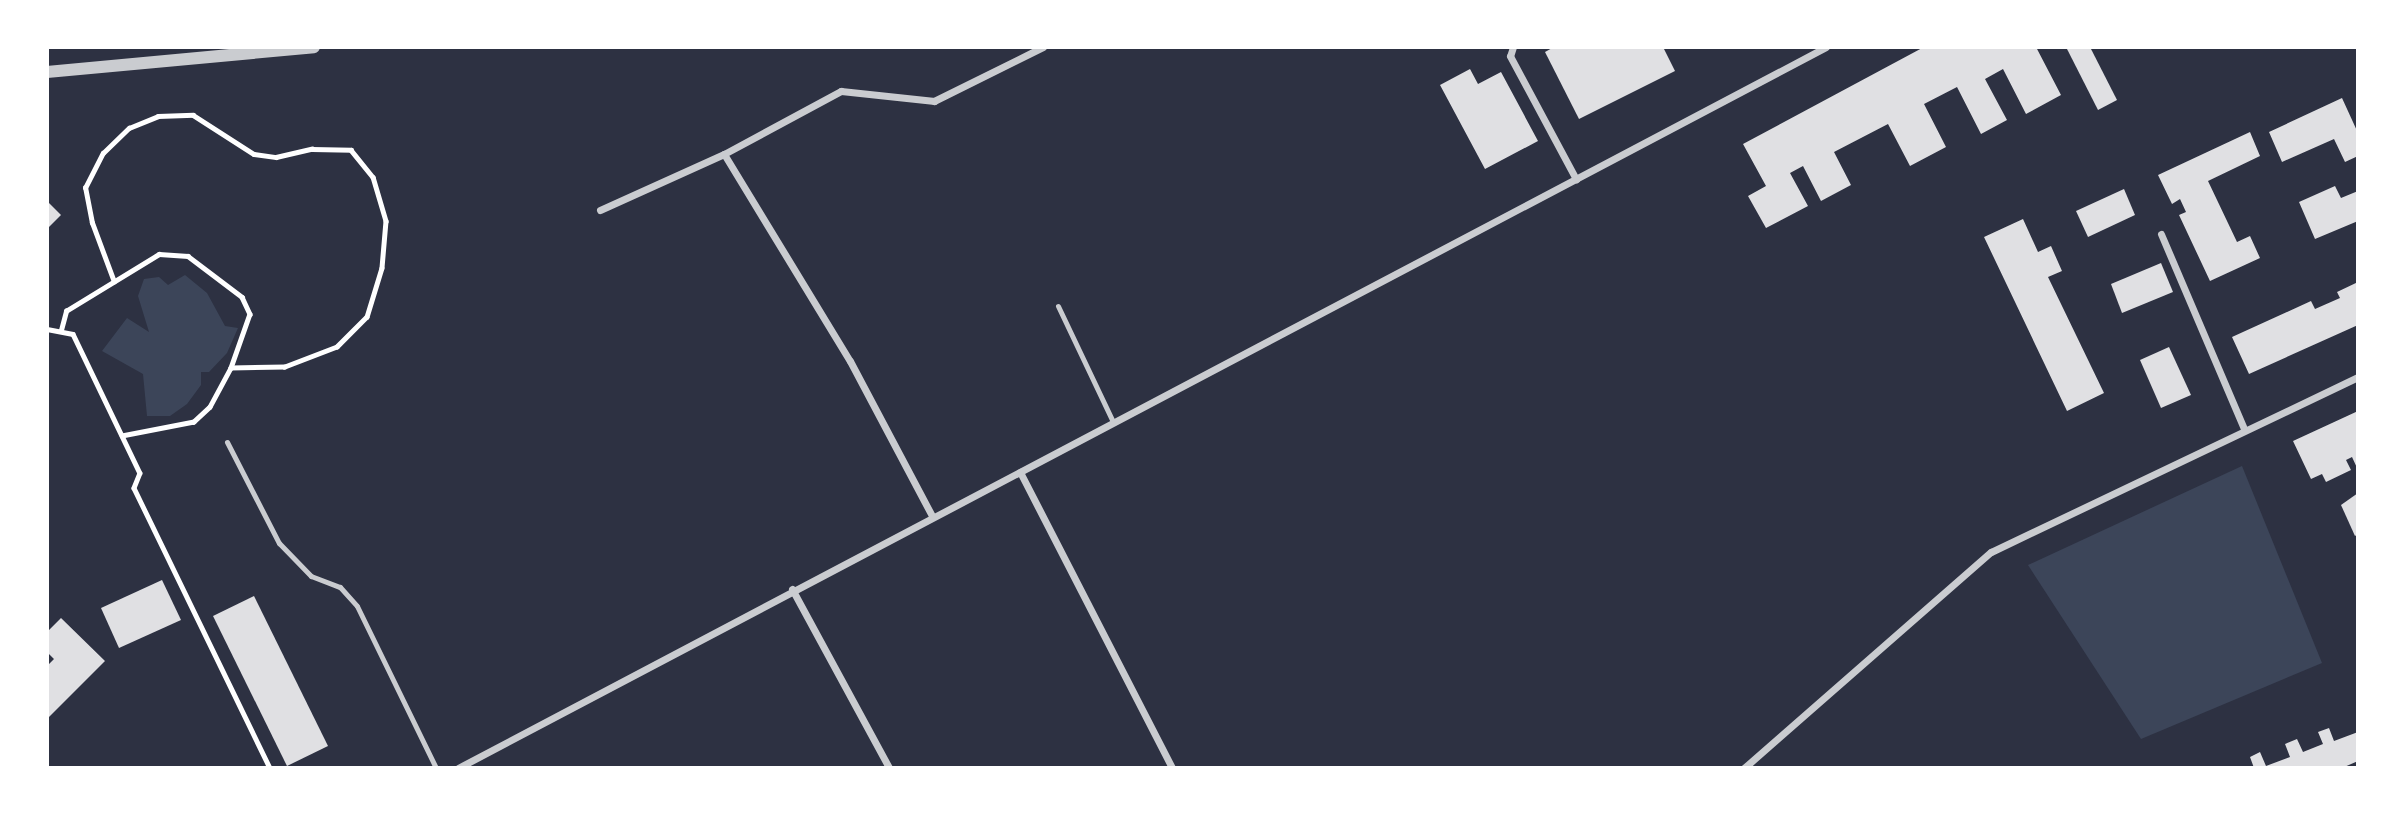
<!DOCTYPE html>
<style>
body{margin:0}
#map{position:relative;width:2405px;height:815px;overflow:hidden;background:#2d3142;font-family:Montserrat,sans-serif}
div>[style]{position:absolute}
.green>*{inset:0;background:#3c4559}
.building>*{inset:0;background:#e0e0e3}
.path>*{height:4.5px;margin:-2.25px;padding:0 2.25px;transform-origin:2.25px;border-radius:2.25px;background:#fff}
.service>*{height:5px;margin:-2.5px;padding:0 2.5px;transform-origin:2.5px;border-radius:2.5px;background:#caccd0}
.minor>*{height:7px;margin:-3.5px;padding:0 3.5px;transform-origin:3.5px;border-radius:3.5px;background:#caccd0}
.tertiary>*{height:12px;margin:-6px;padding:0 6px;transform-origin:6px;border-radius:6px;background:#caccd0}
span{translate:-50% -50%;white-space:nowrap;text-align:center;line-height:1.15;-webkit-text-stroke:5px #fff;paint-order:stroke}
.frame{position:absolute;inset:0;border:49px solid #fff;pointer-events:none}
</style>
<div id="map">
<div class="green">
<i style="clip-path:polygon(185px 275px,207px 293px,225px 326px,238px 328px,227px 353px,209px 372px,201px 372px,201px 385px,187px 404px,170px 416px,147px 416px,143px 374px,102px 351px,127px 318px,149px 332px,138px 296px,144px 279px,159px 277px,168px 285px)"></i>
<i style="clip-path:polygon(2242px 466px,2322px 663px,2141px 739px,2028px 565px)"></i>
</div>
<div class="building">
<i style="clip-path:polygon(1554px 47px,1663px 47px,1675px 71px,1579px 119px,1545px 52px)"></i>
<i style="clip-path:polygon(1924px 47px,2036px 47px,2061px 95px,2026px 114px,2003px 69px,1985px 79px,2007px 120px,1981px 134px,1957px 87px,1924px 104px,1946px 147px,1910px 166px,1888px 124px,1834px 152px,1851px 185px,1821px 201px,1803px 166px,1790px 173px,1808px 206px,1766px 228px,1748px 196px,1766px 186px,1743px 144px)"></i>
<i style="clip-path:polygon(2066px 47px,2090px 47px,2117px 100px,2098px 110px)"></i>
<i style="clip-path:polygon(1470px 69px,1478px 84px,1501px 72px,1538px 141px,1485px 169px,1440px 85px)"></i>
<i style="clip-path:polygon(2342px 98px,2358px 133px,2358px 156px,2345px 162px,2334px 139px,2282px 162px,2269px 132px)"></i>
<i style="clip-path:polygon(2250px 132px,2260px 156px,2208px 181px,2237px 242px,2250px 236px,2260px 258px,2210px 281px,2179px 215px,2186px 212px,2180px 199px,2172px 204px,2158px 175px)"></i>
<i style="clip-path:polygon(2335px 186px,2341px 198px,2358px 191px,2358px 221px,2315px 239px,2299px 202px)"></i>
<i style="clip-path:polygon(2124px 189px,2135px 215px,2088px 237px,2076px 211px)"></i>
<i style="clip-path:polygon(47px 201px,61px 215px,47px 229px)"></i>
<i style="clip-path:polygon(2023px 219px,2038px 252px,2051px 246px,2062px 271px,2048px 277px,2104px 393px,2067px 411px,1984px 237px)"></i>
<i style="clip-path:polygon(2161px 263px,2173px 292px,2122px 313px,2111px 284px)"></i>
<i style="clip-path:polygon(2358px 282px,2358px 325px,2249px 374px,2232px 337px,2311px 301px,2315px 309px,2340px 298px,2337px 292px)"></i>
<i style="clip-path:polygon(2169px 347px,2191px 395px,2161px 408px,2140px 360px)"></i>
<i style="clip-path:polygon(2358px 411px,2358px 470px,2352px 457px,2346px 460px,2351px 470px,2326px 482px,2322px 474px,2311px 479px,2293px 441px)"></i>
<i style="clip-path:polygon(2358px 493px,2358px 534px,2355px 536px,2341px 505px)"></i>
<i style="clip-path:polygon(162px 580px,181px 620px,119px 648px,101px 608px)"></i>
<i style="clip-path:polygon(254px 596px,328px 746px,287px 766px,213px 616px)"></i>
<i style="clip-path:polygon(61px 618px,105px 661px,47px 719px,47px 666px,54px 659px,47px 652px,47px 632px)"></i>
<i style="clip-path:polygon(2329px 728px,2334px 741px,2358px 732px,2358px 761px,2342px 768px,2254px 768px,2250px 757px,2260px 752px,2266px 766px,2290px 757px,2285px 744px,2297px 739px,2303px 752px,2323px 744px,2318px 732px)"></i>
</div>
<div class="path">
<i style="left:114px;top:282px;width:63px;rotate:-110.4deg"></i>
<i style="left:92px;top:223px;width:36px;rotate:-101deg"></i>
<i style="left:85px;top:188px;width:39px;rotate:-63deg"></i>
<i style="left:103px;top:153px;width:36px;rotate:-44deg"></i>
<i style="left:129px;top:128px;width:31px;rotate:-22deg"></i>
<i style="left:158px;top:116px;width:35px;rotate:-2deg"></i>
<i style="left:193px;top:115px;width:72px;rotate:32.6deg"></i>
<i style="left:254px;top:154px;width:22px;rotate:8deg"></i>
<i style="left:276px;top:157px;width:37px;rotate:-13deg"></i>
<i style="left:312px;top:149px;width:39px;rotate:1deg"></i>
<i style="left:351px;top:150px;width:35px;rotate:51deg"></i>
<i style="left:373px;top:177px;width:46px;rotate:73.5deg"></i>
<i style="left:386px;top:221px;width:47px;rotate:94.9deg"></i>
<i style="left:382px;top:268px;width:51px;rotate:107deg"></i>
<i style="left:367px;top:317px;width:42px;rotate:135deg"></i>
<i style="left:337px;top:347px;width:56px;rotate:159deg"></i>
<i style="left:285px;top:367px;width:54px;rotate:178.9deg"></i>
<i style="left:47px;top:329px;width:26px;rotate:11deg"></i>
<i style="left:73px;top:334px;width:154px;rotate:64.3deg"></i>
<i style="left:140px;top:473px;width:16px;rotate:112deg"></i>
<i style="left:134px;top:488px;width:311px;rotate:64.1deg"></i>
<i style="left:61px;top:330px;width:20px;rotate:-75deg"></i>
<i style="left:66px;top:311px;width:109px;rotate:-31.5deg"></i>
<i style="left:159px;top:254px;width:29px;rotate:4deg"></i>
<i style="left:188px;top:256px;width:68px;rotate:37.2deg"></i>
<i style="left:242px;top:297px;width:19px;rotate:65deg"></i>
<i style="left:250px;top:314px;width:57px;rotate:109.4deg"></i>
<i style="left:231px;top:368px;width:44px;rotate:118.3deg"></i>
<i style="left:210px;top:407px;width:22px;rotate:137deg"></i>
<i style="left:194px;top:422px;width:73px;rotate:169deg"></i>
</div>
<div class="service">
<i style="left:1058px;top:306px;width:128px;rotate:64.6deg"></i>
<i style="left:227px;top:442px;width:114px;rotate:62.8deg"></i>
<i style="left:279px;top:543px;width:46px;rotate:45.9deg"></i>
<i style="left:311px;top:576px;width:31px;rotate:21deg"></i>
<i style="left:340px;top:587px;width:25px;rotate:48deg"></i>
<i style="left:357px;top:606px;width:180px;rotate:64deg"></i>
</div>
<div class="minor">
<i style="left:1513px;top:47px;width:9px;rotate:108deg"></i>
<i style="left:1510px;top:56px;width:140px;rotate:61.8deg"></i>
<i style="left:724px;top:154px;width:242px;rotate:58.7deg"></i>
<i style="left:850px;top:361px;width:175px;rotate:62.1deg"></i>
<i style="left:600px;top:210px;width:136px;rotate:-24.3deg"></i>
<i style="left:724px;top:154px;width:133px;rotate:-28.3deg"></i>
<i style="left:841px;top:91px;width:94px;rotate:6.1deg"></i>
<i style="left:934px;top:101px;width:122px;rotate:-26.4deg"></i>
<i style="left:2161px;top:234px;width:212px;rotate:66.9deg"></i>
<i style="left:1020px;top:472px;width:333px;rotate:62.8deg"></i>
<i style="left:792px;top:589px;width:204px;rotate:61.5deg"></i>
<i style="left:458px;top:768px;width:1546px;rotate:-27.79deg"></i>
<i style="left:1744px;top:768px;width:328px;rotate:-41.2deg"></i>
<i style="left:1991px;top:552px;width:407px;rotate:-25.5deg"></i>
</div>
<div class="tertiary">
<i style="left:47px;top:72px;width:268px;rotate:-5.3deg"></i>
</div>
<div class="frame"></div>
</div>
